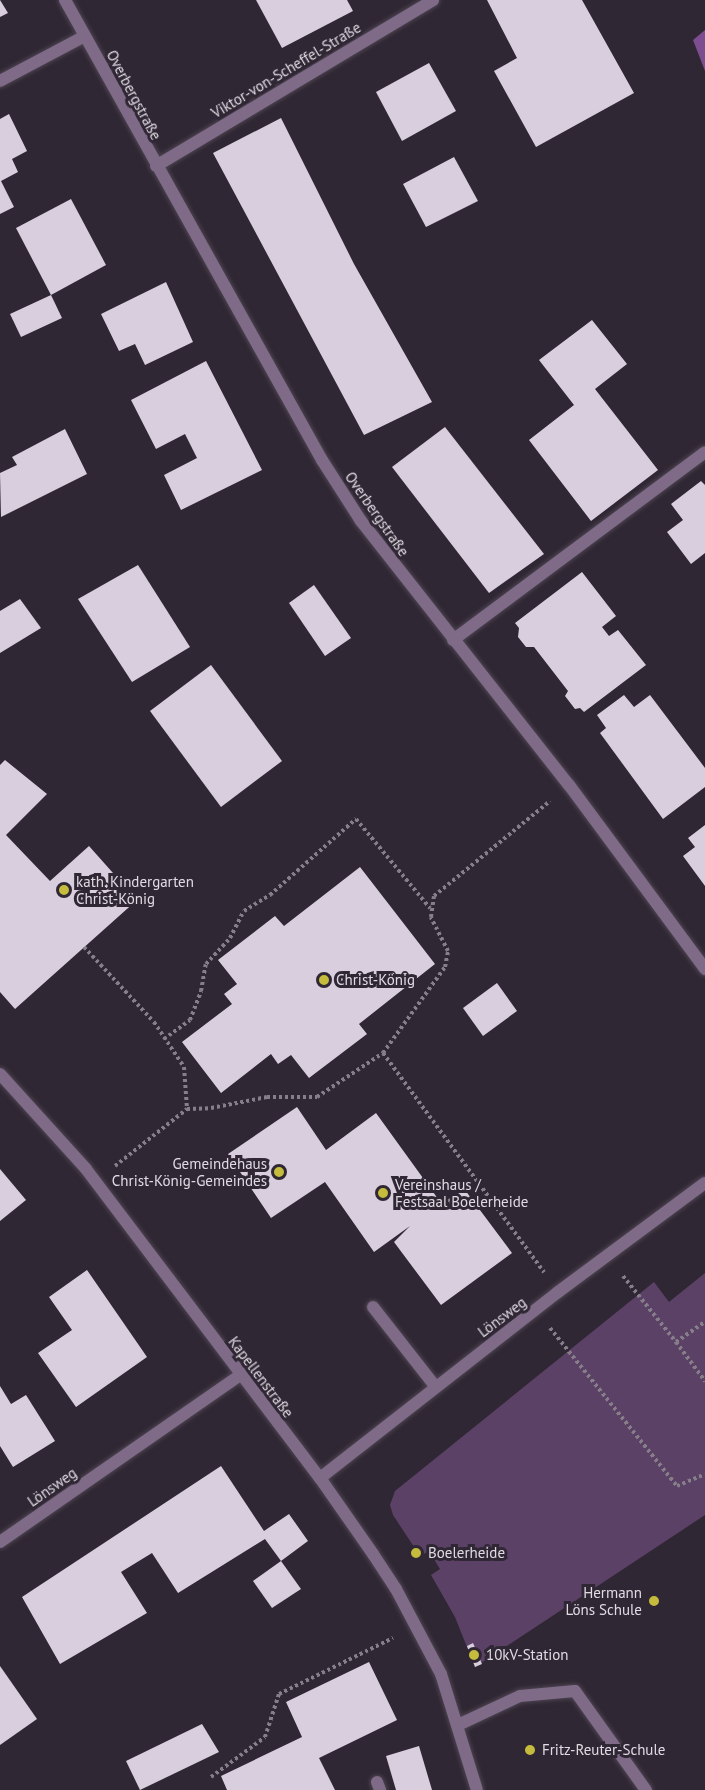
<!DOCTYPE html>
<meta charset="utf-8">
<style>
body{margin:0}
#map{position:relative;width:705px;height:1790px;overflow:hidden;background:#302734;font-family:"PT Sans",sans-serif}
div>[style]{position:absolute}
.green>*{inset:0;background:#5c4167}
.forest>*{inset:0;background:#7c4d8f}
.building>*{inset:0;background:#d9cede}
.path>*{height:4px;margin-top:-2px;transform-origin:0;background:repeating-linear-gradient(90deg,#867f8a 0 3px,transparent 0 6px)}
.roads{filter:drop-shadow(0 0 2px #4c4450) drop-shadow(0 0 2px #4c4450)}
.lane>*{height:12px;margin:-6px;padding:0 6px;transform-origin:6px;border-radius:6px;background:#7f6a88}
.street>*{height:12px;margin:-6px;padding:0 6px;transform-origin:6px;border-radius:6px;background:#7f6a88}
.dots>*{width:16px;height:16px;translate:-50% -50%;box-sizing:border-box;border:3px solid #302734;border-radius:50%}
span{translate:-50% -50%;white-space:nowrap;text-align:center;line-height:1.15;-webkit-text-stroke:6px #302734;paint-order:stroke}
.street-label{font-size:15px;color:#e0dbe3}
.poi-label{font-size:15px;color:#e0dbe3}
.left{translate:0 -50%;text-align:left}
.right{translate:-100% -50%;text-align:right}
</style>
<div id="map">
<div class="green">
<i style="clip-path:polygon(705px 1273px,705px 1515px,475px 1667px,455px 1617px,431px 1575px,440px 1569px,429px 1551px,420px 1556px,393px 1515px,390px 1505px,395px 1491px,654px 1282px,669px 1302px)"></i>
</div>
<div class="forest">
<i style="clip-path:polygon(705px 30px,705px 71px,693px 40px)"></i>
</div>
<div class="building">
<i style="clip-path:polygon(0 0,8px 13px,0 17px)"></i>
<i style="clip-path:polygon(256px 0,347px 0,353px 11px,282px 48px)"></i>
<i style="clip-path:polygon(487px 0,582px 0,634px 93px,536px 147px,494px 71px,517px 58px)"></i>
<i style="clip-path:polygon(429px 63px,456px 111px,402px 141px,376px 92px)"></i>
<i style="clip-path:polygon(9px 114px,27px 151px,12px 159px,18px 172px,1px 181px,14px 207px,0 214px,0 119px)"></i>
<i style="clip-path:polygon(281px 118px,354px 264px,432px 402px,364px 435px,213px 153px)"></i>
<i style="clip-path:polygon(454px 157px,478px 201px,426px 227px,403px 184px)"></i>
<i style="clip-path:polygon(71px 199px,106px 265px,51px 295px,16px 228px)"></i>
<i style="clip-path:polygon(166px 282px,193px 342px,145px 365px,135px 344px,119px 351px,101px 314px)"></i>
<i style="clip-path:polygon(51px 295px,62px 318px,21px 337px,10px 314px)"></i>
<i style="clip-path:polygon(592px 320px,627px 364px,595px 389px,658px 470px,591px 521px,529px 440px,574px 405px,539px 360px)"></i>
<i style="clip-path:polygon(206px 361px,262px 470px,181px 510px,164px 475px,197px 458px,185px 434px,156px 449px,131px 400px)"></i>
<i style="clip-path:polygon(445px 427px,544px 554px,489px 593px,392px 467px)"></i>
<i style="clip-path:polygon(65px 429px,87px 474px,1px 517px,0 473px,17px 465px,12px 457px)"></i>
<i style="clip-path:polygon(701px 481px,705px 485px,705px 553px,691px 564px,667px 532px,683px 520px,671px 504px)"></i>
<i style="clip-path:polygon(138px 565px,190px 647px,132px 682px,78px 599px)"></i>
<i style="clip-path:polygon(582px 572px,616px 616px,602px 627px,609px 636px,618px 630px,646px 665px,584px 712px,580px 708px,575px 709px,565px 696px,568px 691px,534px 647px,526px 647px,518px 637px,519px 628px,515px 623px)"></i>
<i style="clip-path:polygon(314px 585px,351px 638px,325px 656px,289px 603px)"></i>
<i style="clip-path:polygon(20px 599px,41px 628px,0 653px,0 611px)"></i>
<i style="clip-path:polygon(211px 665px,282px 761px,221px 807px,150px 711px)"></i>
<i style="clip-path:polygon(624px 695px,634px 707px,650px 695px,705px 768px,705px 787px,663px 819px,600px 733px,606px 728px,597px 715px)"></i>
<i style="clip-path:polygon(5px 760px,47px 794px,6px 835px,50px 881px,89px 846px,137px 900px,15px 1009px,0 992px,0 765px)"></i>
<i style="clip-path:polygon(705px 825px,705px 886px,683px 856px,695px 847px,688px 838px)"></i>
<i style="clip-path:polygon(360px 867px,435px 964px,359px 1024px,367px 1034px,309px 1078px,291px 1055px,278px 1064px,271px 1054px,221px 1093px,182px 1042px,232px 1004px,224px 994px,237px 984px,218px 960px,275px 916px,284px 926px)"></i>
<i style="clip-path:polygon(497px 983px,517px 1011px,483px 1036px,463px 1008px)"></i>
<i style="clip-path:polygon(297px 1107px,326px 1150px,376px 1113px,441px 1203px,465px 1190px,512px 1253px,441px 1305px,394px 1242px,410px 1226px,374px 1252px,325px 1182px,271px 1218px,228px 1154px)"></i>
<i style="clip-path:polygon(0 1169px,26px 1200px,0 1221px)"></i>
<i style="clip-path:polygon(87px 1270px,147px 1357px,76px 1407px,38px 1353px,72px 1330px,49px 1297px)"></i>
<i style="clip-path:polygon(0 1386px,11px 1404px,26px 1395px,55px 1441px,13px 1467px,0 1446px)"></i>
<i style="clip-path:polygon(221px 1466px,264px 1531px,289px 1514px,308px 1541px,281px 1561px,265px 1539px,178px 1593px,152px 1553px,121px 1572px,147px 1613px,60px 1664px,22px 1597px)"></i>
<i style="clip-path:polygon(281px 1561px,301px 1589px,272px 1608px,253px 1581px)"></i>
<i style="clip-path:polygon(473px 1643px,482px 1664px,475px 1667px,467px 1646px)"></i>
<i style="clip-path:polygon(369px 1662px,397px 1720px,319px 1758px,335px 1790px,227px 1790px,221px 1776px,302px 1737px,286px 1702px)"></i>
<i style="clip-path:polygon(0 1666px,37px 1719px,0 1745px)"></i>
<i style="clip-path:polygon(202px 1724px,219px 1752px,140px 1790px,126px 1761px)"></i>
<i style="clip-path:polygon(419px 1746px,432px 1790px,396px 1790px,386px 1756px)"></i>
</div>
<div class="path">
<i style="left:84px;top:947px;width:103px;rotate:47deg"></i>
<i style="left:154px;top:1022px;width:54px;rotate:56.3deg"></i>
<i style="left:184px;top:1067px;width:42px;rotate:85.9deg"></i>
<i style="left:187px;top:1109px;width:24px;rotate:-2deg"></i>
<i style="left:211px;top:1108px;width:57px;rotate:-11.1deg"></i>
<i style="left:267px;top:1097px;width:50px"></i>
<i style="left:317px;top:1097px;width:79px;rotate:-33.7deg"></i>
<i style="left:383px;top:1053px;width:106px;rotate:-54.2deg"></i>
<i style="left:445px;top:967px;width:16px;rotate:-79deg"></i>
<i style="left:448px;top:951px;width:38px;rotate:-117deg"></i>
<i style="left:431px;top:917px;width:21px;rotate:-82deg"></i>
<i style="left:434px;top:896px;width:150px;rotate:-39.3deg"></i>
<i style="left:164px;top:1039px;width:32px;rotate:-36deg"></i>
<i style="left:190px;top:1020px;width:31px;rotate:-69deg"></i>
<i style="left:201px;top:991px;width:27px;rotate:-80deg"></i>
<i style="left:206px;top:964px;width:35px;rotate:-47deg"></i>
<i style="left:230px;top:938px;width:30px;rotate:-63deg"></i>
<i style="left:244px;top:911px;width:31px;rotate:-32deg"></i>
<i style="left:270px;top:895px;width:115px;rotate:-41.5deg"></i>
<i style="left:356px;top:819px;width:116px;rotate:50.3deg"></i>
<i style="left:383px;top:1053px;width:272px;rotate:53.7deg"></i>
<i style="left:115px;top:1166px;width:92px;rotate:-38.4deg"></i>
<i style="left:623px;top:1276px;width:85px;rotate:51.2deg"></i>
<i style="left:676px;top:1342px;width:35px;rotate:-35deg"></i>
<i style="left:550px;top:1328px;width:203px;rotate:51.2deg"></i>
<i style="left:677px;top:1486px;width:30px;rotate:-23deg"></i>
<i style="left:676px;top:1342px;width:49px;rotate:53.4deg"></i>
<i style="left:211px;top:1777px;width:67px;rotate:-36.5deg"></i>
<i style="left:265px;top:1737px;width:45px;rotate:-72deg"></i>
<i style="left:279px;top:1694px;width:127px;rotate:-26.2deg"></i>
</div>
<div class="roads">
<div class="lane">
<i style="left:453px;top:640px;width:314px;rotate:-36.7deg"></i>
<i style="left:373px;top:1307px;width:100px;rotate:51.9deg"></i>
<i style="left:458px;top:1725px;width:68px;rotate:-25.1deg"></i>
<i style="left:520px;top:1696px;width:55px;rotate:-5.2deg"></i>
<i style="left:575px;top:1691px;width:122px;rotate:54.4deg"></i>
<i style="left:377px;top:1782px;width:9px;rotate:69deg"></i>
</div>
<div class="street">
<i style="left:65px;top:0;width:527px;rotate:60.81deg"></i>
<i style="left:322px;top:460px;width:72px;rotate:57.4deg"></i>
<i style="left:361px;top:521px;width:336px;rotate:51.8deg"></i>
<i style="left:569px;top:785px;width:229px;rotate:53.5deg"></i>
<i style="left:0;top:81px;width:96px;rotate:-27.9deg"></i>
<i style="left:156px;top:166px;width:323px;rotate:-30.9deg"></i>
<i style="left:0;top:1074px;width:128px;rotate:47.8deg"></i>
<i style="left:86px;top:1169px;width:388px;rotate:52.9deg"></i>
<i style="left:320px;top:1478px;width:93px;rotate:55.1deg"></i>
<i style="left:373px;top:1554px;width:42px;rotate:56.7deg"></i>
<i style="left:396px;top:1589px;width:96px;rotate:62.1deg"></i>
<i style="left:441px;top:1674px;width:121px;rotate:72.8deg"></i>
<i style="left:320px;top:1478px;width:302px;rotate:-38deg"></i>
<i style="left:558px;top:1292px;width:183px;rotate:-36.6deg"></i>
<i style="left:0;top:1542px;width:292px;rotate:-34.8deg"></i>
</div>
</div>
<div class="dots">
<i style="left:64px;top:890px;background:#c5bc3d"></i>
<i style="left:324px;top:980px;background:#c5bc3d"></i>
<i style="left:279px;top:1172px;background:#c5bc3d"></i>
<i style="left:383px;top:1193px;background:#c5bc3d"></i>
<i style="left:416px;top:1553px;background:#c5bc3d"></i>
<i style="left:654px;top:1601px;background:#c5bc3d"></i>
<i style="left:474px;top:1655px;background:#c5bc3d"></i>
<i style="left:530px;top:1750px;background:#c5bc3d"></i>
</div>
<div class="street-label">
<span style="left:286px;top:70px;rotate:-31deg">Viktor-von-Scheffel-Straße</span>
<span style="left:134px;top:95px;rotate:62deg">Overbergstraße</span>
<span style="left:377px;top:514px;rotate:55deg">Overbergstraße</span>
<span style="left:502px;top:1317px;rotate:-37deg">Lönsweg</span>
<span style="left:261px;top:1377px;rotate:53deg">Kapellenstraße</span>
<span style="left:52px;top:1487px;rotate:-35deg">Lönsweg</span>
</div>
<div class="poi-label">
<span class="left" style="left:76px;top:890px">kath. Kindergarten<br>Christ-König</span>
<span class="left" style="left:336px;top:980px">Christ-König</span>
<span class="right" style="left:267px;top:1172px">Gemeindehaus<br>Christ-König-Gemeindes</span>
<span class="left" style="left:395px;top:1193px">Vereinshaus /<br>Festsaal Boelerheide</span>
<span class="left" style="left:428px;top:1553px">Boelerheide</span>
<span class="right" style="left:642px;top:1601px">Hermann<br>Löns Schule</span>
<span class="left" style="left:486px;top:1655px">10kV-Station</span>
<span class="left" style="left:542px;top:1750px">Fritz-Reuter-Schule</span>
</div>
</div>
